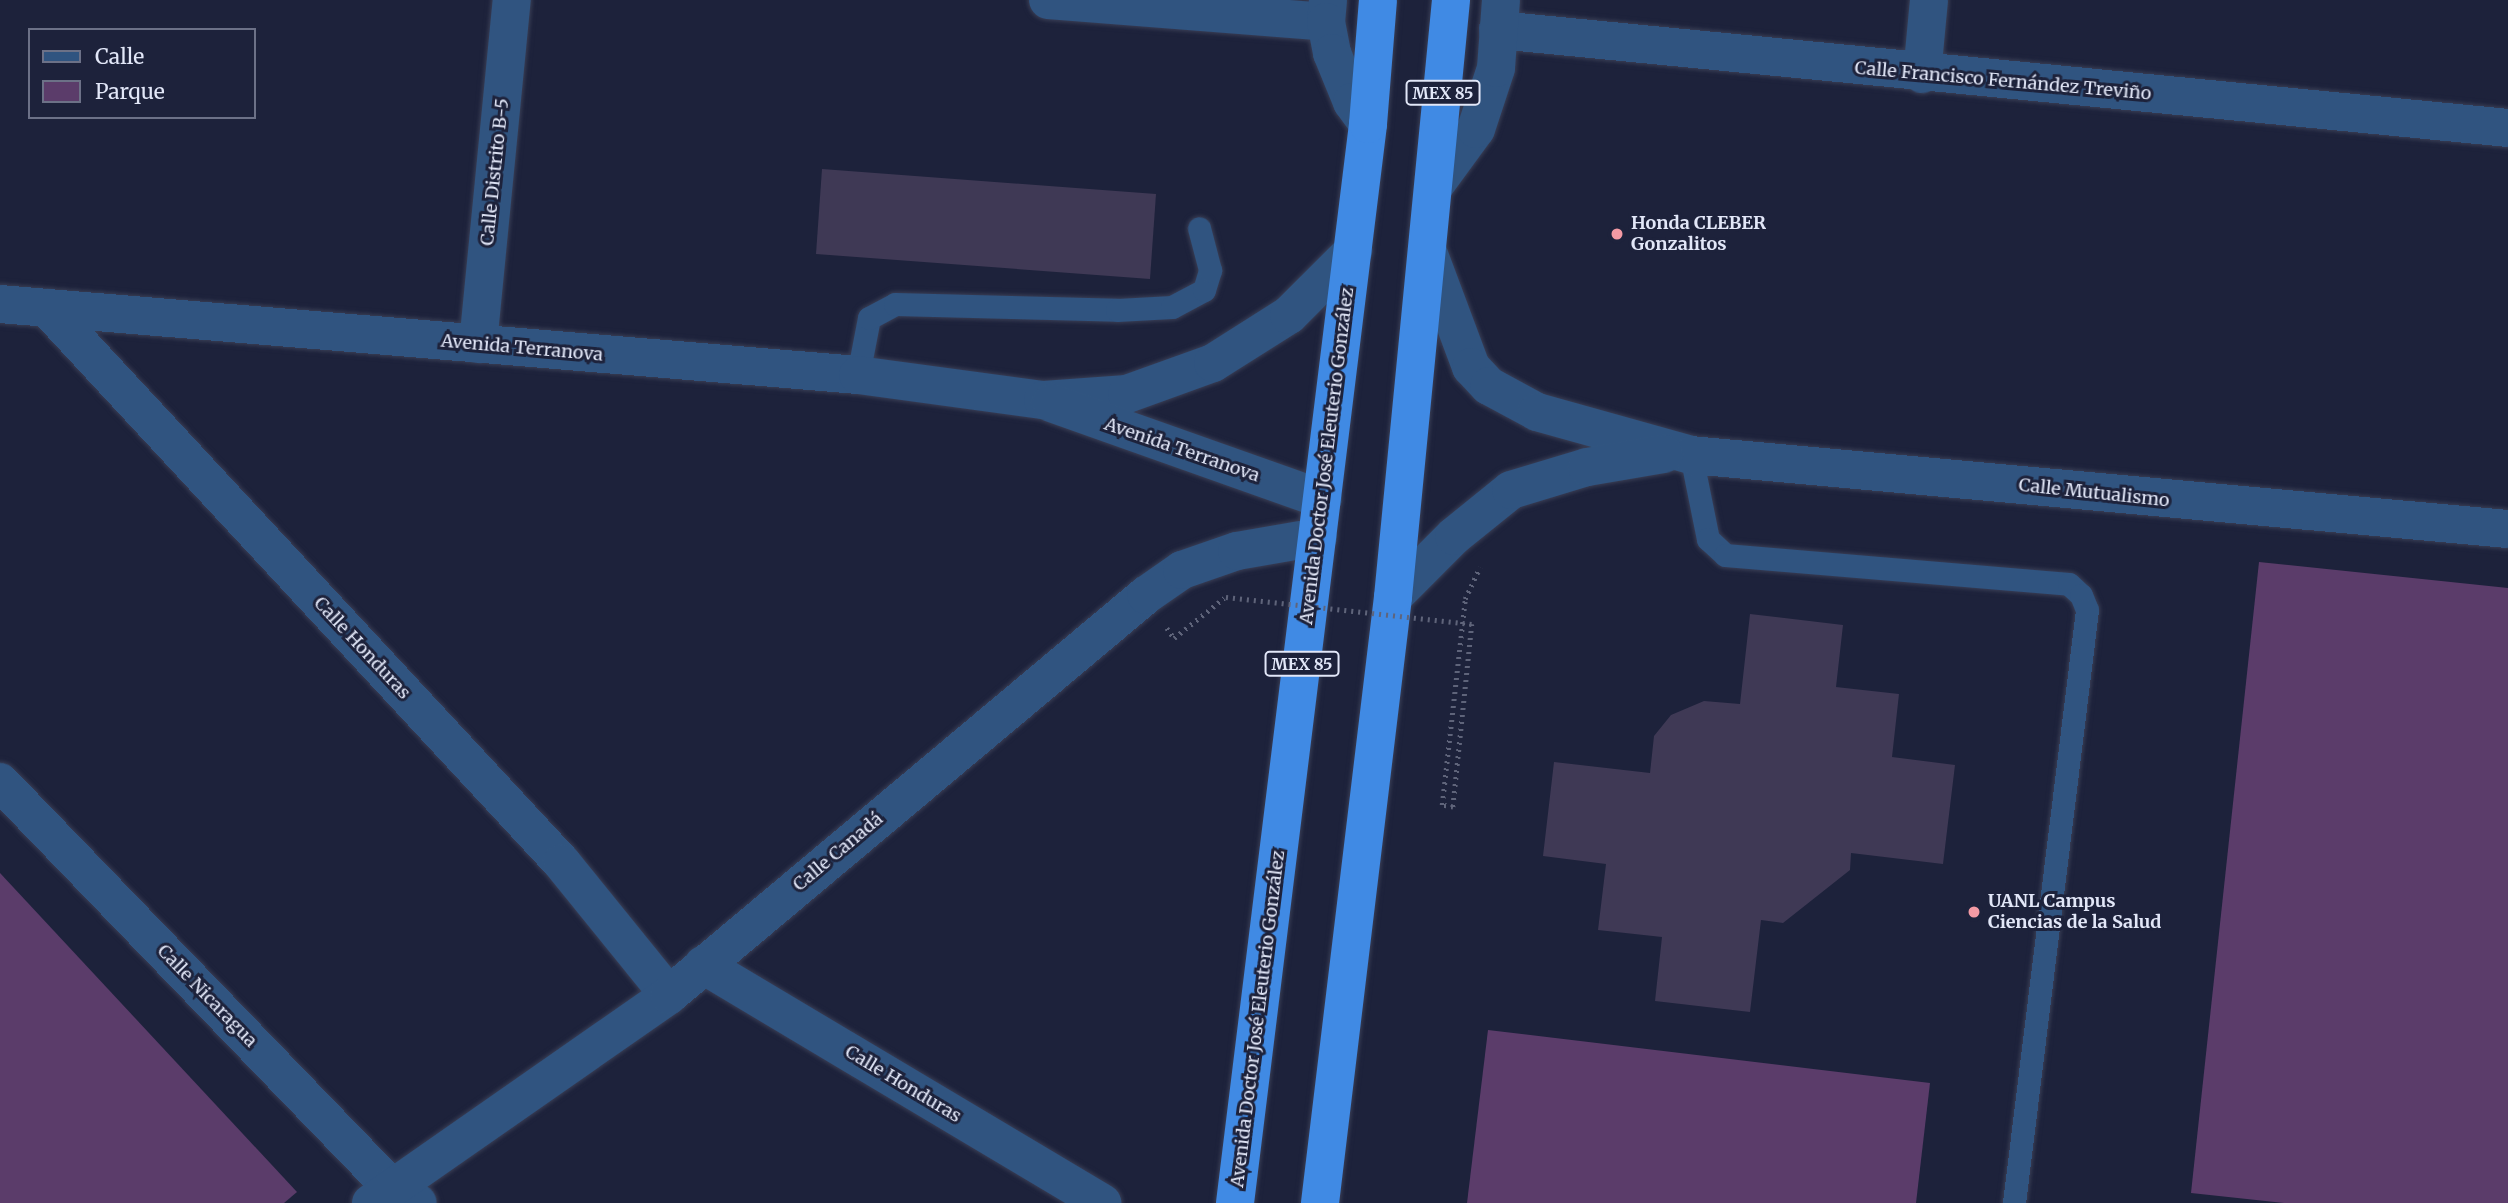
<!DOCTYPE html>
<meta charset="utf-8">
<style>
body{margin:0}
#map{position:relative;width:2508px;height:1203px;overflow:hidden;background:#1d223b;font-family:Merriweather,serif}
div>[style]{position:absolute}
.green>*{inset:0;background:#5b3c6a}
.building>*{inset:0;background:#3f3955}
.path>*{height:4.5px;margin-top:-2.25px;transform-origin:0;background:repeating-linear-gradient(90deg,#5f647a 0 2px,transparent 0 7px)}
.roads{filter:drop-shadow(0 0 2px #393e55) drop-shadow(0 0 2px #393e55)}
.service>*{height:23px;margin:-11.5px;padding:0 11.5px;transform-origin:11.5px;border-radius:11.5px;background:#305480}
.minor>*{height:38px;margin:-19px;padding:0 19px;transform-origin:19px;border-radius:19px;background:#305480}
.tertiary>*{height:38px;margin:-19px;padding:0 19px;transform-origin:19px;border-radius:19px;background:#305480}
.trunk>*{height:38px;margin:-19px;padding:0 19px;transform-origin:19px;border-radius:19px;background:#408ae4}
.path-bridge>*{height:4.5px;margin-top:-2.25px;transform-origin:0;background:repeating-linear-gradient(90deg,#5f647a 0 2px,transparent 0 7px)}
.dots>*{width:19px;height:19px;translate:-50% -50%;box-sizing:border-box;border:4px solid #1d223b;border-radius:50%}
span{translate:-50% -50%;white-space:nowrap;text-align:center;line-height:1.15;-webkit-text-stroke:6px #1d223b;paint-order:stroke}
.shield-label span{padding:2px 5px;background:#1d223b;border:2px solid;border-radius:5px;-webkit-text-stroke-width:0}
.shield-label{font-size:16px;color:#e2e7f8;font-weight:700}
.street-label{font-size:18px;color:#e2e7f8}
.poi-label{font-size:18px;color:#e2e7f8;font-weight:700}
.left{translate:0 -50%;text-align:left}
.legend{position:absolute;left:28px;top:28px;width:228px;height:91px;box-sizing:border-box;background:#1d223b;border:2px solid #6c7187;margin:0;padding:9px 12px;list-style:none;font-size:21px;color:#e2e7f8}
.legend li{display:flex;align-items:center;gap:14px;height:35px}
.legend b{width:35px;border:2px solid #6c7187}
</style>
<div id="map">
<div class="green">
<i style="clip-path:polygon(2259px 562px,2508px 588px,2508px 1203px,2284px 1203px,2191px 1193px)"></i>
<i style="clip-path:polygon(0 873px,297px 1192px,284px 1203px,0 1203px)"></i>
<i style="clip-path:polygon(1488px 1030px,1930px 1083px,1916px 1203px,1467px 1203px)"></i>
</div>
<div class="building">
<i style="clip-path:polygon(822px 169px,1156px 194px,1150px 279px,816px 254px)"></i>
<i style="clip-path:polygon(1750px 614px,1843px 625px,1836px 687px,1899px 694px,1892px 757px,1955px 765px,1943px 864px,1851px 853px,1850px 870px,1783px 923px,1761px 920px,1750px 1012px,1655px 1001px,1662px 937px,1598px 930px,1606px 864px,1543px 856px,1554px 762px,1650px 773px,1654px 736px,1671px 715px,1704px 701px,1740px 704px)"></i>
</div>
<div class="path">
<i style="left:1472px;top:624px;width:184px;rotate:95.9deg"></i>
<i style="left:1453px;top:807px;width:11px;rotate:-170deg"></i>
<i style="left:1442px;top:805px;width:207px;rotate:-83.6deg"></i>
<i style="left:1465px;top:599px;width:35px;rotate:-65deg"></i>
<i style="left:1167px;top:628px;width:12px;rotate:55deg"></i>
<i style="left:1174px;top:638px;width:64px;rotate:-38.7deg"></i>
</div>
<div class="roads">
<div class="service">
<i style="left:858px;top:375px;width:58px;rotate:-79.1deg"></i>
<i style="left:869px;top:318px;width:30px;rotate:-28deg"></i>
<i style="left:895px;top:304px;width:222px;rotate:1.5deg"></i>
<i style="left:1117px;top:310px;width:55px;rotate:-3.1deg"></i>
<i style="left:1172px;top:307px;width:36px;rotate:-28deg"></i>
<i style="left:1204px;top:290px;width:21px;rotate:-73deg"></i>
<i style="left:1210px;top:270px;width:43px;rotate:-104.7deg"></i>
<i style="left:1691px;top:455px;width:86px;rotate:78.6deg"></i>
<i style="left:1708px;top:539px;width:23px;rotate:43deg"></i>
<i style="left:1725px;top:555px;width:345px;rotate:4.8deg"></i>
<i style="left:2069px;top:584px;width:16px;rotate:43deg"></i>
<i style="left:2081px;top:595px;width:16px;rotate:68deg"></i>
<i style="left:2087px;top:610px;width:597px;rotate:97.02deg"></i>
</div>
<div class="minor">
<i style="left:1048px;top:0;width:279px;rotate:4.5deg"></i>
<i style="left:1498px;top:30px;width:1015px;rotate:5.54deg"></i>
<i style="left:1922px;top:74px;width:74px;rotate:-84.6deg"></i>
<i style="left:1428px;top:252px;width:123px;rotate:69.5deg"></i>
<i style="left:1471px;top:367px;width:26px;rotate:47deg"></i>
<i style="left:1489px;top:386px;width:55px;rotate:28.4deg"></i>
<i style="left:1537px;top:412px;width:160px;rotate:15.6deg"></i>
<i style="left:1691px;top:455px;width:820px;rotate:5.18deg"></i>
<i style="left:47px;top:308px;width:757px;rotate:47.14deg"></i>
<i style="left:562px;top:863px;width:170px;rotate:51deg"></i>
<i style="left:478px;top:344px;width:346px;rotate:-84.4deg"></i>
<i style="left:1393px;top:597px;width:86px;rotate:-45deg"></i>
<i style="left:1454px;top:536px;width:73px;rotate:-38.9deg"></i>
<i style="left:1511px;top:490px;width:79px;rotate:-16.8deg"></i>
<i style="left:1587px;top:467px;width:78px;rotate:-9.6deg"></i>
<i style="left:0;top:782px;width:563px;rotate:46.01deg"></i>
<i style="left:391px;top:1187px;width:31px;rotate:31deg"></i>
<i style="left:703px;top:965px;width:465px;rotate:30.8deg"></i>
<i style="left:371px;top:1203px;width:363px;rotate:-34.9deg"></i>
<i style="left:669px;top:995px;width:623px;rotate:-39.98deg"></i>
<i style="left:1146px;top:595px;width:44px;rotate:-34.8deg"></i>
<i style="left:1182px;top:570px;width:58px;rotate:-19.1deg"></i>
<i style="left:1237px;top:551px;width:82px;rotate:-9.8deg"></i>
</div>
<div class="tertiary">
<i style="left:1328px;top:0;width:22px;rotate:95deg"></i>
<i style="left:1326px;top:22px;width:32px;rotate:79deg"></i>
<i style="left:1332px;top:53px;width:53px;rotate:67.8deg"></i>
<i style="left:1352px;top:102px;width:27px;rotate:54deg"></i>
<i style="left:1435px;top:185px;width:69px;rotate:-53.8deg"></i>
<i style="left:1476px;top:129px;width:64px;rotate:-71.8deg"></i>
<i style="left:1496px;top:68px;width:68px;rotate:-85.8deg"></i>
<i style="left:0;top:304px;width:861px;rotate:4.73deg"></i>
<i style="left:858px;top:375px;width:187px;rotate:7.7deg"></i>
<i style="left:1043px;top:400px;width:84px;rotate:-4.1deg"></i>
<i style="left:1127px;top:394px;width:91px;rotate:-19.8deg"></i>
<i style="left:1213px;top:363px;width:90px;rotate:-32.3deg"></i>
<i style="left:1289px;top:315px;width:91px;rotate:-45deg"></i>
<i style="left:1051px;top:403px;width:288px;rotate:19.5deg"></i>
</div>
<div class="trunk">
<i style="left:1235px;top:1203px;width:1087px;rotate:-82.97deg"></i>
<i style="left:1368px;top:124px;width:124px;rotate:-85.4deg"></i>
<i style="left:1320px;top:1203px;width:610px;rotate:-83.13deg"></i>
<i style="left:1393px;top:597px;width:600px;rotate:-84.45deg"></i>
</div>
</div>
<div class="path-bridge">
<i style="left:1226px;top:597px;width:247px;rotate:6.3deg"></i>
</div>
<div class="dots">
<i style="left:1617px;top:234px;background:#f49aa4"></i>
<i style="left:1974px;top:912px;background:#f49aa4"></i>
</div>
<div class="shield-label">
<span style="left:1443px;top:93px">MEX 85</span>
<span style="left:1302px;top:664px">MEX 85</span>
</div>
<div class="street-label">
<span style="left:2003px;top:81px;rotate:5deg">Calle Francisco Fernández Treviño</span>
<span style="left:495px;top:172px;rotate:-84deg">Calle Distrito B-5</span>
<span style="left:522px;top:348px;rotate:5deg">Avenida Terranova</span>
<span style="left:1182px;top:450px;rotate:19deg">Avenida Terranova</span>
<span style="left:1327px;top:456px;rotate:-83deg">Avenida Doctor José Eleuterio González</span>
<span style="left:2094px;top:493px;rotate:6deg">Calle Mutualismo</span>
<span style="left:362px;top:648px;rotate:47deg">Calle Honduras</span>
<span style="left:838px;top:852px;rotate:-40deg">Calle Canadá</span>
<span style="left:207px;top:996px;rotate:46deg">Calle Nicaragua</span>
<span style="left:1258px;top:1019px;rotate:-83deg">Avenida Doctor José Eleuterio González</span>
<span style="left:903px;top:1084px;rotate:31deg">Calle Honduras</span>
</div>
<div class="poi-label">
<span class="left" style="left:1631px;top:234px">Honda CLEBER<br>Gonzalitos</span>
<span class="left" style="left:1988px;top:912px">UANL Campus<br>Ciencias de la Salud</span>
</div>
<ul class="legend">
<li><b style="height:9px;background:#305480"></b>Calle</li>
<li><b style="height:19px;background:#5b3c6a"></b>Parque</li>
</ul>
</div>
